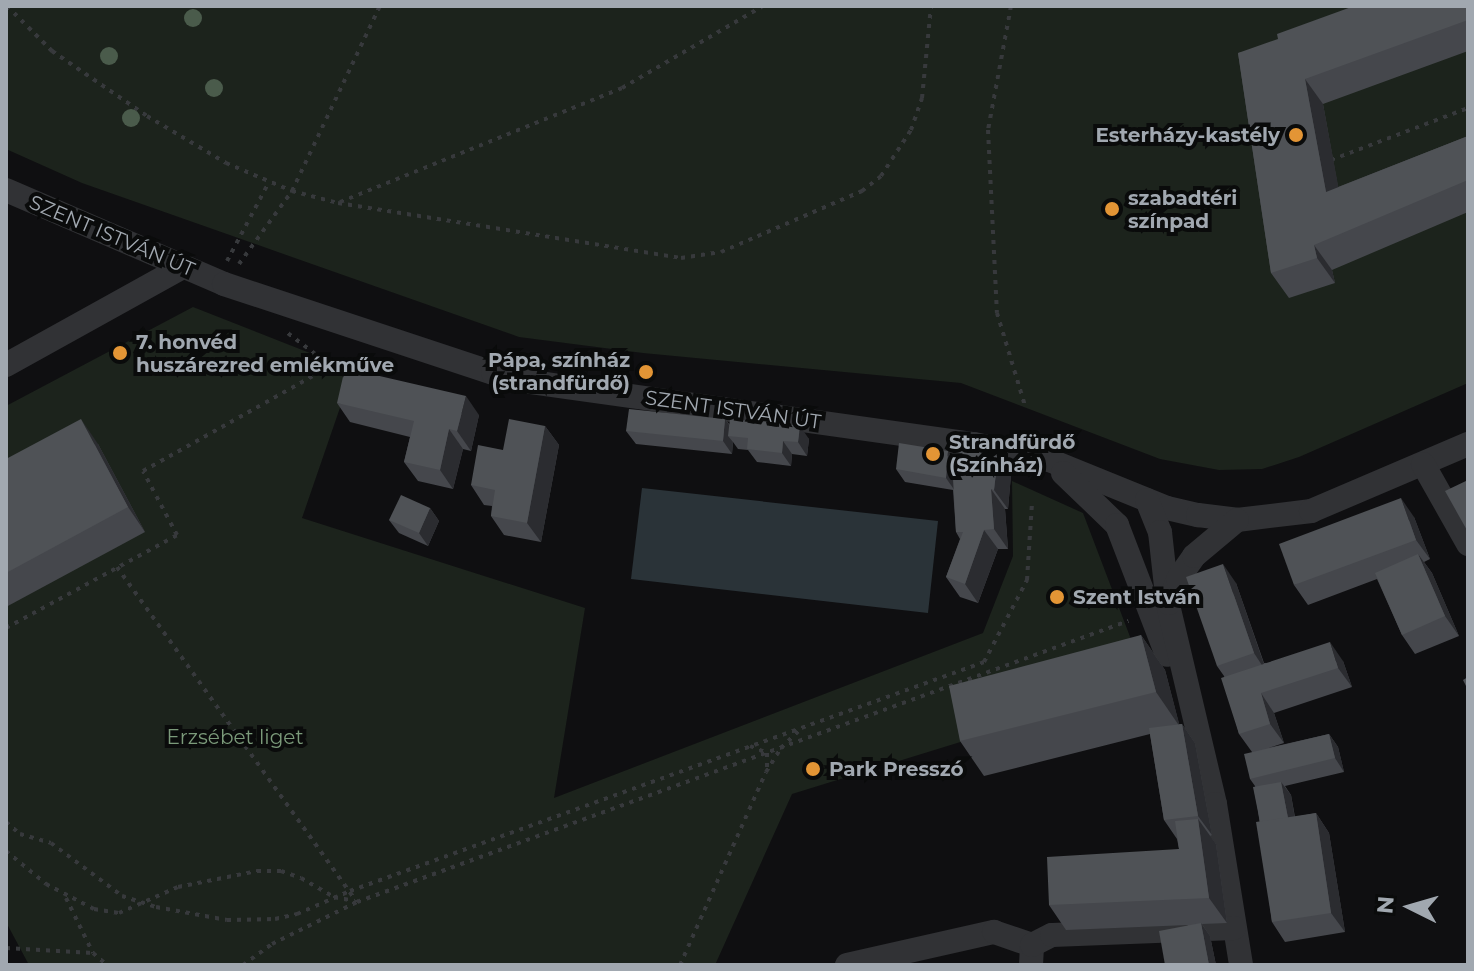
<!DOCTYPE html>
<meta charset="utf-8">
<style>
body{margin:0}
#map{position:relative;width:1474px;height:971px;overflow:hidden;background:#0f0f11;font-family:Montserrat,sans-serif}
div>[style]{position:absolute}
.green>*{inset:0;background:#1c231c}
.water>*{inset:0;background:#2a3338}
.path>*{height:4px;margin-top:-2px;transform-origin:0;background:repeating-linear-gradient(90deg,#37393c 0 4px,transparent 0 10px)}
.minor>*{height:24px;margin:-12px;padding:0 12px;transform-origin:12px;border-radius:12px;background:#313235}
.trees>*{width:18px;height:18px;margin:-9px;border-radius:50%;background:#4a5b4b}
.wall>*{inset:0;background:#45474c}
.shaded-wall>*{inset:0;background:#2b2c30}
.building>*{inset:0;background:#4f5256}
.dots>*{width:22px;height:22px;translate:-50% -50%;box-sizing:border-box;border:4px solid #0a0b0b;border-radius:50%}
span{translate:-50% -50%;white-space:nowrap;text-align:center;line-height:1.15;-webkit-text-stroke:8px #0a0b0b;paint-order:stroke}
.poi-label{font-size:20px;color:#a1a8b0;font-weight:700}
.right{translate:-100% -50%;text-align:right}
.left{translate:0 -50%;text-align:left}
.street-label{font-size:20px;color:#a1a8b0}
.park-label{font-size:20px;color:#7b9a7a}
.frame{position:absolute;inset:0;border:8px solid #a1a8b0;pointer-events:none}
.north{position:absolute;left:1370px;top:867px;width:80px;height:80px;-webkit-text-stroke:6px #0a0b0b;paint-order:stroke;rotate:275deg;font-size:22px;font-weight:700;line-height:32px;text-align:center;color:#a1a8b0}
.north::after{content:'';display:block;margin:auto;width:28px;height:36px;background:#a1a8b0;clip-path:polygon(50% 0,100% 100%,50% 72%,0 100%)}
</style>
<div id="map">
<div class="green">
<i style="clip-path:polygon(6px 6px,1468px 6px,1468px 383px,1299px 457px,1262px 469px,1219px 470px,1160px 459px,961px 383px,643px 353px,519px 337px,82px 183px,6px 149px)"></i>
<i style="clip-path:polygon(193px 307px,353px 370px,302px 518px,585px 608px,554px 798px,983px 633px,1013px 556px,1012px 481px,1083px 513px,1148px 684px,792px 794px,715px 965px,29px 965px,6px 922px,6px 406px)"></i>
</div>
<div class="water">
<i style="clip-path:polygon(642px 488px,938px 521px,928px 613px,631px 579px)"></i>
</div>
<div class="path">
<i style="left:7px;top:6px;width:64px;rotate:45deg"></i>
<i style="left:52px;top:51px;width:115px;rotate:34.4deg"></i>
<i style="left:147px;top:116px;width:92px;rotate:30.7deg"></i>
<i style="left:226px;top:163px;width:72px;rotate:23deg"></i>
<i style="left:292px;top:191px;width:205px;rotate:-64.6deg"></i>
<i style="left:1011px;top:6px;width:126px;rotate:100.5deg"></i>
<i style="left:988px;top:130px;width:183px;rotate:87.2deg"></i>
<i style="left:997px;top:313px;width:97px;rotate:73.2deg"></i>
<i style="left:1331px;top:160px;width:147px;rotate:-20.8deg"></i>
<i style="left:340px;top:202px;width:304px;rotate:-22deg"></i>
<i style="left:622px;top:88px;width:163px;rotate:-30.2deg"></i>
<i style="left:227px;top:261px;width:87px;rotate:-62deg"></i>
<i style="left:239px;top:264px;width:90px;rotate:-54deg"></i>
<i style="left:292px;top:191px;width:48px;rotate:14.6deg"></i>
<i style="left:338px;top:203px;width:347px;rotate:9.1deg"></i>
<i style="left:681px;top:258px;width:40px;rotate:-8.5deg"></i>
<i style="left:721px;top:252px;width:154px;rotate:-23.4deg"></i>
<i style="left:862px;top:191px;width:24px;rotate:-38deg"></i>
<i style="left:881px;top:176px;width:55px;rotate:-56.9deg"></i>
<i style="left:911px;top:130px;width:34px;rotate:-71deg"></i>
<i style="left:922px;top:98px;width:92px;rotate:-84.4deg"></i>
<i style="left:117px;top:567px;width:412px;rotate:54.4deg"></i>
<i style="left:6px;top:628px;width:195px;rotate:-28.5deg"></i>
<i style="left:177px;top:535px;width:72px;rotate:-118deg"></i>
<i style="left:143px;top:471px;width:215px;rotate:-29.2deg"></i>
<i style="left:331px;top:366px;width:58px;rotate:-142.7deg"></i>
<i style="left:750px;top:746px;width:18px;rotate:22deg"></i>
<i style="left:767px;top:753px;width:17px;rotate:90deg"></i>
<i style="left:6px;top:822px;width:18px;rotate:41deg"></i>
<i style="left:20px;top:834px;width:32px;rotate:16deg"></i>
<i style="left:51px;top:843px;width:89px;rotate:36.7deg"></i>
<i style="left:122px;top:896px;width:36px;rotate:18deg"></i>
<i style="left:156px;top:907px;width:72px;rotate:10.4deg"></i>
<i style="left:227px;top:920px;width:48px;rotate:-1.2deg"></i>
<i style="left:275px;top:919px;width:23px;rotate:-13deg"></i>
<i style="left:297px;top:914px;width:58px;rotate:-23.5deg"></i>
<i style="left:350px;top:891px;width:674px;rotate:-19.86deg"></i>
<i style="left:984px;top:662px;width:93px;rotate:-62.3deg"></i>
<i style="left:1027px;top:580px;width:78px;rotate:-86.3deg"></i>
<i style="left:6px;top:851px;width:52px;rotate:39.5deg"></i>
<i style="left:46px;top:884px;width:54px;rotate:27.5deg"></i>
<i style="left:94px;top:909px;width:25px;rotate:9deg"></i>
<i style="left:119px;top:913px;width:64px;rotate:-23.8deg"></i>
<i style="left:178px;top:887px;width:81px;rotate:-11.4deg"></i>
<i style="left:257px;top:871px;width:24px"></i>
<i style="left:281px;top:871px;width:21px;rotate:19deg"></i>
<i style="left:301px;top:878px;width:38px;rotate:30deg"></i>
<i style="left:334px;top:897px;width:21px;rotate:11deg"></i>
<i style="left:66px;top:898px;width:61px;rotate:63.9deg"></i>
<i style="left:6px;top:948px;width:87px;rotate:3.3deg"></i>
<i style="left:93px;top:953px;width:18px;rotate:41deg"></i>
<i style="left:243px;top:965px;width:36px;rotate:-36deg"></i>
<i style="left:272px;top:944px;width:95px;rotate:-26.3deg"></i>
<i style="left:357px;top:902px;width:821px;rotate:-20.02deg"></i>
<i style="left:680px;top:965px;width:211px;rotate:-66deg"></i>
<i style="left:766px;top:772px;width:28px;rotate:-58deg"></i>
<i style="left:781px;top:748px;width:28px;rotate:-44deg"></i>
</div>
<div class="minor">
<i style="left:6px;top:190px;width:237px;rotate:23.3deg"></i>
<i style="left:224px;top:284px;width:283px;rotate:18.3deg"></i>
<i style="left:493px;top:373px;width:39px;rotate:13deg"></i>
<i style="left:531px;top:382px;width:447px;rotate:8deg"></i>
<i style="left:974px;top:444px;width:77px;rotate:12deg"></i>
<i style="left:1049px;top:460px;width:127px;rotate:22.1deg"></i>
<i style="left:1167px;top:508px;width:32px;rotate:13deg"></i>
<i style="left:1198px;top:515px;width:39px;rotate:7deg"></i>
<i style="left:1237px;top:520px;width:75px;rotate:-6.9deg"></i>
<i style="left:1311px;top:511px;width:171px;rotate:-23.1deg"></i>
<i style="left:6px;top:365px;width:202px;rotate:-29deg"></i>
<i style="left:1423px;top:464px;width:92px;rotate:60.6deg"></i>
<i style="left:1063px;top:473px;width:75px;rotate:43.9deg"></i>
<i style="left:1117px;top:525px;width:139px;rotate:69deg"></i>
<i style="left:1147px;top:500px;width:35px;rotate:68deg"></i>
<i style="left:1160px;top:532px;width:73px;rotate:83.7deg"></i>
<i style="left:1168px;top:605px;width:204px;rotate:76.7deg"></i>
<i style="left:1215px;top:804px;width:163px;rotate:80.8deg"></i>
<i style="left:1169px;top:603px;width:26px;rotate:-69deg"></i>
<i style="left:1178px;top:579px;width:28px;rotate:-55deg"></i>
<i style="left:1194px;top:556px;width:56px;rotate:-39.9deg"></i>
<i style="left:847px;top:965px;width:151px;rotate:-12.7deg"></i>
<i style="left:994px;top:932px;width:40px;rotate:18.9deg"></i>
<i style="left:1031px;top:965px;width:20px;rotate:-87deg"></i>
<i style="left:1032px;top:945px;width:22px;rotate:-27deg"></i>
<i style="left:1052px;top:935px;width:182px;rotate:-2.2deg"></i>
</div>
<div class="trees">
<i style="left:193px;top:18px"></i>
<i style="left:109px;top:56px"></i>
<i style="left:214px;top:88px"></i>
<i style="left:131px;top:118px"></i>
</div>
<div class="wall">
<i style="clip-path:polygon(1468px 6px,1468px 51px,1323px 104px,1338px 187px,1468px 136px,1468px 212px,1332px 270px,1335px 283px,1289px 298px,1271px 273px,1238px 53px)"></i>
<i style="clip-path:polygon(337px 403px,479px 415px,471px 451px,463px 449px,453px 489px,418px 481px,404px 462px,410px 437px,350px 422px)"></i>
<i style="clip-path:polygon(725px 419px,730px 425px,750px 421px,785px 420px,788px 424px,809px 439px,807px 456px,792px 454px,791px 466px,757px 462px,748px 450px,738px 449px,733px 442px,732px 454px,636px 444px,626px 431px)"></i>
<i style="clip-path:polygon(545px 426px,559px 445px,541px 542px,504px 535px,491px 516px,492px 506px,484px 505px,471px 485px,503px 450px)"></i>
<i style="clip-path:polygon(98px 444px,145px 532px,6px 607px,6px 459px)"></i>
<i style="clip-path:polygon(951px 455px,1011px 475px,1008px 509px,1005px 509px,1008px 549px,998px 549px,978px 603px,960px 597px,946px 577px,960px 539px,956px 532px,953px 490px,905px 482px,896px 469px)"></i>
<i style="clip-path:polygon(430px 508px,439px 521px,428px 546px,399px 533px,389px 520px)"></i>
<i style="clip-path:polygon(1414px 517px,1430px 559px,1424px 562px,1432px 573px,1459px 636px,1415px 654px,1402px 635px,1377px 579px,1308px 605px,1294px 585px)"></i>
<i style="clip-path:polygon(1236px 583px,1264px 663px,1343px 661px,1352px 687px,1274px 713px,1284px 743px,1268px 748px,1329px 734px,1338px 747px,1344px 772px,1285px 786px,1291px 795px,1295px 817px,1316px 813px,1329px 833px,1345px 932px,1285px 942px,1272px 922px,1255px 786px,1250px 779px,1252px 752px,1239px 734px,1224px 676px,1217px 666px)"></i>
<i style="clip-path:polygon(1141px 635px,1165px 670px,1179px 724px,1182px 724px,1195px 743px,1212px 835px,1210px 836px,1216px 844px,1227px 923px,1202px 924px,1210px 936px,1216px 965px,1165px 965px,1188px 925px,1066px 930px,1049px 905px,1179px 849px,1177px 839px,1164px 820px,1150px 734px,984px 776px,960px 741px)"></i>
</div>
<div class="shaded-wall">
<i style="clip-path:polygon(1305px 79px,1323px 104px,1344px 217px,1326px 192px)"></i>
<i style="clip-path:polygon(1314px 245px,1332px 270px,1335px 283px,1317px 258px)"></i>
<i style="clip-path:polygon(466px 396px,479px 415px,471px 451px,457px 431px)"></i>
<i style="clip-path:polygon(81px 419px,98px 444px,145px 532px,128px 507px)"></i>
<i style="clip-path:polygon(725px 419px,734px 432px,728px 436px,733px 442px,732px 454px,723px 441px)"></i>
<i style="clip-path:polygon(545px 426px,559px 445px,541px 542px,527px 523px)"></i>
<i style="clip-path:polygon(800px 426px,809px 439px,807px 456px,798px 442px)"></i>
<i style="clip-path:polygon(449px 429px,463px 449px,453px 489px,440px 470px)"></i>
<i style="clip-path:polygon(783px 441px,792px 454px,791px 466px,782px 453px)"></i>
<i style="clip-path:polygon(948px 451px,957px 464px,955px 491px,946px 478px)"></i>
<i style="clip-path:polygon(998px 456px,1011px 475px,1008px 509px,994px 490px)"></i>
<i style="clip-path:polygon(991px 489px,1005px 509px,1008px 549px,994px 529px)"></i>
<i style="clip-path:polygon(1401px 498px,1414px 517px,1430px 559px,1416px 540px)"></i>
<i style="clip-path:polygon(430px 508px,439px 521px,428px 546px,419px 533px)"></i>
<i style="clip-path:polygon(984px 530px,998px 549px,978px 603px,965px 584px)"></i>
<i style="clip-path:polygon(1418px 554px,1432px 573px,1459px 636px,1445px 616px)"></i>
<i style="clip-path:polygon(1223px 564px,1236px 583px,1267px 673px,1254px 653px)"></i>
<i style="clip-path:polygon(1141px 635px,1165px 670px,1180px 727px,1156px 692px)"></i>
<i style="clip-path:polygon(1330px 642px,1343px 661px,1352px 687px,1338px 668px)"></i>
<i style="clip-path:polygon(1261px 693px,1274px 713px,1284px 743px,1270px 724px)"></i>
<i style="clip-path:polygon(1182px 724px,1195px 743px,1212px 835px,1198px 816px)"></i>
<i style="clip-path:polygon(1329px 734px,1338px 747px,1344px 772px,1335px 758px)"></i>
<i style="clip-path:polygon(1281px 782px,1291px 795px,1297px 831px,1288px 818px)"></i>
<i style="clip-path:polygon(1316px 813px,1329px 833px,1345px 932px,1331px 913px)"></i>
<i style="clip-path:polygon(1198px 819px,1216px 844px,1227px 923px,1209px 898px)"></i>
<i style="clip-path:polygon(1201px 923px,1210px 936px,1216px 965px,1209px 965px)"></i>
</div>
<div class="building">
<i style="clip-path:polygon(1354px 6px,1468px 6px,1468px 20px,1305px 79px,1326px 192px,1468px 136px,1468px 180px,1314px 245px,1317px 258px,1271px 273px,1238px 53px,1278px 39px,1277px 34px)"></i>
<i style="clip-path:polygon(345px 368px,466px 396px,457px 431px,449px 429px,440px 470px,404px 462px,414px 421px,337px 403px)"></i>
<i style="clip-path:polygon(629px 409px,725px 419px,723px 441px,626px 431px)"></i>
<i style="clip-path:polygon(750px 416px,785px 420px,785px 424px,800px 426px,798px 442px,783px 441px,782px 453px,747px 449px,748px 438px,728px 436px,730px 419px,750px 421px)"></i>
<i style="clip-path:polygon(81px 419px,128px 507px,6px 573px,6px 459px)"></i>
<i style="clip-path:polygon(509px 419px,545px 426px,527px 523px,491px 516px,495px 490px,471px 485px,478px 445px,503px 450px)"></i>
<i style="clip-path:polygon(899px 443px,948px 451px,946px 478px,896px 469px)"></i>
<i style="clip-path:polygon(951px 443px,998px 456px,994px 490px,991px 489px,994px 529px,984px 530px,965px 584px,946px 577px,963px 532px,956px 532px)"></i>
<i style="clip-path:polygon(1468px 480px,1468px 532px,1445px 491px)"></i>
<i style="clip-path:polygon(401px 495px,430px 508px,419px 533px,389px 520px)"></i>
<i style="clip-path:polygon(1401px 498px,1416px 540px,1294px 585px,1279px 544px)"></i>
<i style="clip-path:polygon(1418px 554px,1445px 616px,1402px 635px,1375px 573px)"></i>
<i style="clip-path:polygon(1223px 564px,1254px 653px,1217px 666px,1186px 577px)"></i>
<i style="clip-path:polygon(1141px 635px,1156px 692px,960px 741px,949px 686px)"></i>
<i style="clip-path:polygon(1330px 642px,1338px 668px,1261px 693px,1270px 724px,1239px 734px,1221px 678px)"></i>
<i style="clip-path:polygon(1468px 677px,1468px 690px,1463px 680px)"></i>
<i style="clip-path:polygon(1182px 724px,1198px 816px,1164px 820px,1149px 728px)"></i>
<i style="clip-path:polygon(1329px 734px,1335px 758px,1250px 779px,1244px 754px)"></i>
<i style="clip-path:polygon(1281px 782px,1288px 818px,1260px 822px,1253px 787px)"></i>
<i style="clip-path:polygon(1316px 813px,1331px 913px,1272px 922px,1256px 822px)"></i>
<i style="clip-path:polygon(1198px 819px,1209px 898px,1049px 905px,1047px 857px,1179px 849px,1175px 821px)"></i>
<i style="clip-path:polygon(1201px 923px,1209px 965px,1165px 965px,1159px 931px)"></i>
</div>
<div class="dots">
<i style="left:1296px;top:135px;background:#e39535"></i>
<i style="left:1112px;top:209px;background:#e39535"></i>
<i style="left:120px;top:353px;background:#e39535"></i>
<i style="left:646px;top:372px;background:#e39535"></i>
<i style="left:933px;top:454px;background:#e39535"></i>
<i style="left:1057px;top:597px;background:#e39535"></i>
<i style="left:813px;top:769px;background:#e39535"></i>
</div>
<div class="poi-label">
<span class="right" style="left:1280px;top:135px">Esterházy-kastély</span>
<span class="left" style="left:1128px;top:210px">szabadtéri<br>színpad</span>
<span class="left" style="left:136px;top:354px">7. honvéd<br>huszárezred emlékműve</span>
<span class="right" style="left:630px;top:372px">Pápa, színház<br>(strandfürdő)</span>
<span class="left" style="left:949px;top:454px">Strandfürdő<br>(Színház)</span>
<span class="left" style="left:1073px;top:597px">Szent István</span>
<span class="left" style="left:829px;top:769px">Park Presszó</span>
</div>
<div class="street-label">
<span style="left:112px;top:236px;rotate:23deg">SZENT ISTVÁN ÚT</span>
<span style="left:733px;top:410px;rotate:8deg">SZENT ISTVÁN ÚT</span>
</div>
<div class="park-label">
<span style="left:235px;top:737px">Erzsébet liget</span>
</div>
<div class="frame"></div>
<div class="north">N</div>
</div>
